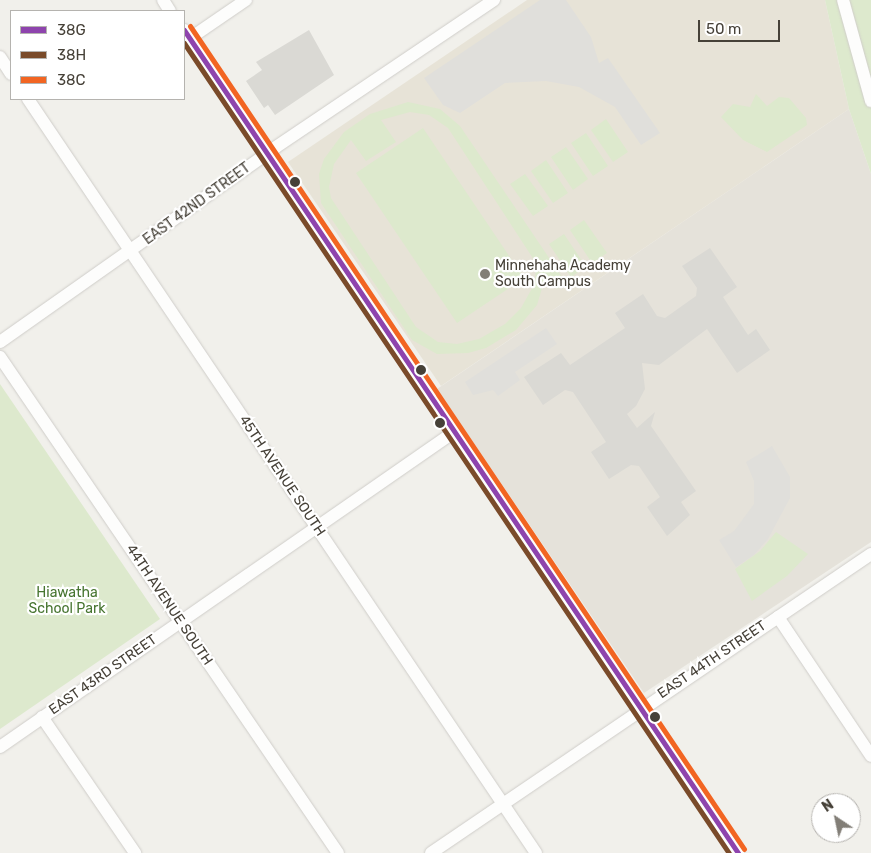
<!DOCTYPE html>
<style>
body{margin:0}
#map{position:relative;width:871px;height:853px;overflow:hidden;background:#f1f0eb;font-family:Rubik,sans-serif}
div>[style]{position:absolute}
.residential>*{inset:0;background:#e5e2da}
.education>*{inset:0;background:#e7e3d7}
.green>*{inset:0;background:#dde9cd}
.parking>*{inset:0;background:#e0dfdb}
.building>*{inset:0;background:#dad9d4}
.roads{filter:drop-shadow(0 0 1px #cfcdc9) drop-shadow(0 0 1px #cfcdc9)}
.minor>*{height:12px;margin:-6px;padding:0 6px;transform-origin:6px;border-radius:6px;background:#fdfdfc}
.bus-1>*{height:5px;margin:-2.5px;padding:0 2.5px;transform-origin:2.5px;border-radius:2.5px;background:#8e44ad}
.bus-2>*{height:5px;margin:-2.5px;padding:0 2.5px;transform-origin:2.5px;border-radius:2.5px;background:#7a4b2a}
.bus-3>*{height:5px;margin:-2.5px;padding:0 2.5px;transform-origin:2.5px;border-radius:2.5px;background:#f26522}
.dots>*{width:14px;height:14px;translate:-50% -50%;box-sizing:border-box;border:2px solid #fff;border-radius:50%}
span{translate:-50% -50%;white-space:nowrap;text-align:center;line-height:1.15;-webkit-text-stroke:4.5px #fff;paint-order:stroke}
.street-label{font-size:14px;color:#464138}
.poi-label{font-size:14px;color:#464138}
.left{translate:0 -50%;text-align:left}
.park-label{font-size:14px;color:#46742f}
.legend{position:absolute;left:10px;top:10px;width:175px;height:90px;box-sizing:border-box;background:#fff;border:1px solid #b5b3af;margin:0;padding:6px 9px;list-style:none;font-size:15px;color:#464138}
.legend li{display:flex;align-items:center;gap:10px;height:25px}
.legend b{width:25px;border:1px solid #b5b3af}
.north{position:absolute;left:811px;top:793px;width:50px;height:50px;box-sizing:border-box;background:#fff;border:1px solid #b5b3af;border-radius:50%;rotate:326deg;font-size:14px;font-weight:700;line-height:20px;text-align:center;color:#464138}
.north::after{content:'';display:block;margin:auto;width:18px;height:22px;background:#827e77;clip-path:polygon(50% 0,100% 100%,50% 72%,0 100%)}
.scale{position:absolute;left:698px;top:20px;width:82px;height:22px;box-sizing:border-box;border:2px solid #464138;border-top:0;padding-left:6px;font-size:15px;line-height:18px;white-space:nowrap;color:#464138;-webkit-text-stroke:4px #fff;paint-order:stroke}
</style>
<div id="map">
<div class="residential">
<i style="clip-path:polygon(849px 109px,871px 174px,871px 542px,644px 693px,437px 389px)"></i>
</div>
<div class="education">
<i style="clip-path:polygon(527px 0,825px 0,849px 109px,441px 386px,288px 162px)"></i>
</div>
<div class="green">
<i style="clip-path:polygon(825px 0,871px 0,871px 174px,849px 109px)"></i>
<i style="clip-path:polygon(756px 94px,767px 106px,779px 97px,789px 98px,806px 118px,807px 125px,767px 152px,743px 140px,721px 117px,733px 104px,750px 107px)"></i>
<i style="clip-path:polygon(evenodd,408px 102px,440px 109px,460px 126px,566px 283px,557px 289px,546px 275px,537px 305px,516px 330px,486px 348px,468px 353px,437px 354px,412px 340px,321px 203px,319px 174px,324px 159px,344px 132px,370px 114px,408px 102px,410px 112px,429px 115px,448px 128px,536px 263px,535px 283px,521px 308px,505px 324px,479px 339px,457px 344px,438px 342px,416px 327px,331px 198px,329px 187px,334px 164px,351px 140px,366px 161px,396px 142px,381px 120px,410px 112px)"></i>
<i style="clip-path:polygon(606px 119px,628px 152px,613px 162px,591px 130px)"></i>
<i style="clip-path:polygon(423px 128px,524px 278px,457px 323px,356px 173px)"></i>
<i style="clip-path:polygon(586px 133px,608px 166px,593px 176px,571px 143px)"></i>
<i style="clip-path:polygon(566px 147px,588px 179px,573px 190px,551px 157px)"></i>
<i style="clip-path:polygon(546px 160px,568px 193px,553px 203px,531px 171px)"></i>
<i style="clip-path:polygon(525px 174px,548px 206px,533px 216px,510px 184px)"></i>
<i style="clip-path:polygon(584px 220px,607px 253px,592px 263px,570px 230px)"></i>
<i style="clip-path:polygon(564px 234px,586px 267px,571px 277px,549px 244px)"></i>
<i style="clip-path:polygon(0 384px,160px 619px,0 729px)"></i>
<i style="clip-path:polygon(776px 532px,808px 554px,787px 576px,752px 601px,735px 569px,760px 551px)"></i>
</div>
<div class="parking">
<i style="clip-path:polygon(540px 0,566px 0,591px 37px,599px 63px,608px 58px,660px 133px,641px 145px,615px 107px,579px 87px,546px 81px,505px 83px,460px 113px,443px 105px,424px 78px)"></i>
<i style="clip-path:polygon(546px 328px,557px 344px,515px 372px,520px 380px,498px 396px,493px 390px,473px 395px,465px 382px)"></i>
<i style="clip-path:polygon(772px 446px,790px 477px,790px 498px,768px 539px,754px 555px,736px 567px,719px 540px,734px 531px,754px 504px,754px 481px,746px 462px)"></i>
</div>
<div class="building">
<i style="clip-path:polygon(309px 30px,334px 75px,275px 115px,268px 105px,264px 108px,246px 81px,262px 70px,256px 62px)"></i>
<i style="clip-path:polygon(710px 248px,737px 287px,723px 297px,748px 335px,756px 329px,770px 350px,737px 373px,707px 329px,659px 365px,642px 363px,645px 389px,636px 406px,627px 414px,637px 428px,655px 412px,651px 426px,696px 491px,681px 502px,690px 515px,667px 536px,647px 507px,660px 497px,639px 466px,631px 465px,609px 479px,591px 452px,606px 442px,573px 392px,565px 390px,543px 405px,524px 377px,561px 353px,570px 365px,625px 328px,615px 313px,643px 294px,657px 316px,665px 318px,696px 296px,697px 288px,682px 266px)"></i>
</div>
<div class="roads">
<div class="minor">
<i style="left:163px;top:0;width:13px;rotate:58deg"></i>
<i style="left:843px;top:0;width:105px;rotate:74.5deg"></i>
<i style="left:184px;top:30px;width:992px;rotate:56.05deg"></i>
<i style="left:189px;top:39px;width:69px;rotate:-34.4deg"></i>
<i style="left:0;top:57px;width:20px;rotate:57deg"></i>
<i style="left:28px;top:99px;width:909px;rotate:56.03deg"></i>
<i style="left:0;top:342px;width:338px;rotate:-35.2deg"></i>
<i style="left:276px;top:147px;width:263px;rotate:-34deg"></i>
<i style="left:0;top:357px;width:600px;rotate:55.73deg"></i>
<i style="left:778px;top:617px;width:167px;rotate:56.2deg"></i>
<i style="left:42px;top:717px;width:165px;rotate:55.6deg"></i>
<i style="left:0;top:747px;width:553px;rotate:-34.75deg"></i>
<i style="left:431px;top:853px;width:532px;rotate:-34.2deg"></i>
</div>
</div>
<div class="bus-1">
<i style="left:184px;top:30px;width:992px;rotate:56.05deg"></i>
</div>
<div class="bus-2">
<i style="left:184px;top:43px;width:976px;rotate:56.07deg"></i>
</div>
<div class="bus-3">
<i style="left:190px;top:26px;width:992px;rotate:56.05deg"></i>
</div>
<div class="dots">
<i style="left:295px;top:182px;background:#464138"></i>
<i style="left:485px;top:274px;background:#827e77"></i>
<i style="left:421px;top:370px;background:#464138"></i>
<i style="left:440px;top:423px;background:#464138"></i>
<i style="left:655px;top:717px;background:#464138"></i>
</div>
<div class="street-label">
<span style="left:197px;top:204px;rotate:-36deg">EAST 42ND STREET</span>
<span style="left:282px;top:476px;rotate:56deg">45TH AVENUE SOUTH</span>
<span style="left:169px;top:605px;rotate:56deg">44TH AVENUE SOUTH</span>
<span style="left:712px;top:660px;rotate:-34deg">EAST 44TH STREET</span>
<span style="left:103px;top:675px;rotate:-35deg">EAST 43RD STREET</span>
</div>
<div class="poi-label">
<span class="left" style="left:495px;top:274px">Minnehaha Academy<br>South Campus</span>
</div>
<div class="park-label">
<span style="left:67px;top:601px">Hiawatha<br>School Park</span>
</div>
<ul class="legend">
<li><b style="height:6px;background:#8e44ad"></b>38G</li>
<li><b style="height:6px;background:#7a4b2a"></b>38H</li>
<li><b style="height:6px;background:#f26522"></b>38C</li>
</ul>
<div class="north">N</div>
<div class="scale">50 m</div>
</div>
